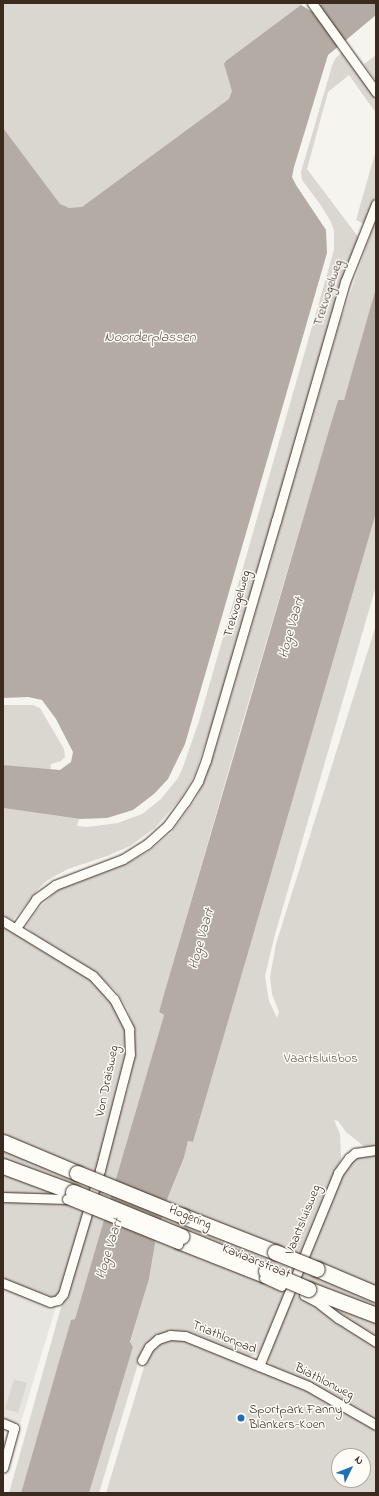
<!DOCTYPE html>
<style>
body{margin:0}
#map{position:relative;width:379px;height:1496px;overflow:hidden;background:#f5f4ee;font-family:"Indie Flower",sans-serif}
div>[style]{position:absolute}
.built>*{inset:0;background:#e7e5df}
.green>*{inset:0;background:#dad6d0}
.water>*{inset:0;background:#b4aca4}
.roads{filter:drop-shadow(0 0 1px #3b2a1e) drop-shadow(0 0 1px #3b2a1e)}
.minor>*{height:9px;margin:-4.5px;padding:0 4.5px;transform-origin:4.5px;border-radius:4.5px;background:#fdfcf7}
.trunk>*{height:15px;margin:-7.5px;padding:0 7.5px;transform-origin:7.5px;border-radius:7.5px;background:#fdfcf7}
.bridges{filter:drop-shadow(0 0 1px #3b2a1e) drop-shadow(0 0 1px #3b2a1e)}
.minor-bridge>*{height:9px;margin:-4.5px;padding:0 4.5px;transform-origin:4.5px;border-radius:4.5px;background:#fdfcf7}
.trunk-bridge>*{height:15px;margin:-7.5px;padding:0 7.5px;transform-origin:7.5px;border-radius:7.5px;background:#fdfcf7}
.dots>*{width:11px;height:11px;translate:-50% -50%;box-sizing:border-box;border:2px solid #fdfcf7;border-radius:50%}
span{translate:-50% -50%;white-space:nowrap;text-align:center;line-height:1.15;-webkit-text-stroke:3px #fdfcf7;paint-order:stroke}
.street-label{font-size:13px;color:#3b2a1e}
.park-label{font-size:13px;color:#63554a}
.poi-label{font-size:13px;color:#3b2a1e}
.left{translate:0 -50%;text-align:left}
.water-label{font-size:14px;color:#65584d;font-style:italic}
.frame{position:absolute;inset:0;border:4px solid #3b2a1e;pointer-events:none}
.north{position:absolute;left:331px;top:1448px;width:40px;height:40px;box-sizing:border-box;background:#fdfcf7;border:1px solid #afa8a0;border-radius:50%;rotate:47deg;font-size:11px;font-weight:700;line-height:16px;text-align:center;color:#3b2a1e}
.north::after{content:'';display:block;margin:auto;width:14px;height:18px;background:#1f6fb2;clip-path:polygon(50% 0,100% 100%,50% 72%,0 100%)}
</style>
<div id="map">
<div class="built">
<i style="clip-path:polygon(3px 1277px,58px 1300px,20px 1425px,3px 1419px)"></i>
</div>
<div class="green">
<i style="clip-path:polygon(3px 3px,303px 3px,237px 95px,68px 222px,3px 134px)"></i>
<i style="clip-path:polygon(342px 52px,345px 53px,376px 98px,376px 113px,349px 75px,328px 92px,307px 169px,359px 238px,220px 702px,194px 776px,181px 798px,155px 828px,130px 846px,107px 856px,68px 869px,48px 880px,41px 886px,13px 920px,3px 915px,3px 808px,79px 819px,77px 826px,87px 827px,118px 823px,142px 814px,161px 799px,178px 778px,183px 767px,199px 721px,334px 250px,334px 231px,331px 222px,320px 204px,302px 180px,301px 172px,332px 66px,335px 59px)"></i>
<i style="clip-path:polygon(376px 55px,376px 81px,364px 64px)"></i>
<i style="clip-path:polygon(376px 150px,376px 195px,364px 224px,356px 220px)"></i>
<i style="clip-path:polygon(376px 219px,376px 288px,370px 311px,344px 400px,338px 400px,242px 724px,159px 1012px,164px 1015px,75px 1319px,71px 1321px,21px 1493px,9px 1493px,60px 1311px,128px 1088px,135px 1051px,132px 1022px,127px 1008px,116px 991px,94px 971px,31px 932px,26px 926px,39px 908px,58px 890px,126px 864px,148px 852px,171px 833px,196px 799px,206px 777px,220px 735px,340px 322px)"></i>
<i style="clip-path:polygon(376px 513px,376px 586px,274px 938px,265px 976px,269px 1001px,277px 1018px,279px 1012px,272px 994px,270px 977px,276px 944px,376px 625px,376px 1148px,366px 1148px,346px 1132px,338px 1121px,334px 1120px,340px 1134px,341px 1159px,300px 1256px,166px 1202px,184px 1159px,188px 1141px,193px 1142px)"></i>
<i style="clip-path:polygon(3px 705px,33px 705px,40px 708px,64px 749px,65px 757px,61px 761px,51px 764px,50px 770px,3px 765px)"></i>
<i style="clip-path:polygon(3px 923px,106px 989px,125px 1024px,128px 1044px,96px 1175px,3px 1139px)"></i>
<i style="clip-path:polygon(3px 1149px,93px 1184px,90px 1195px,3px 1161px)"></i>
<i style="clip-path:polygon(366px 1154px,376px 1155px,376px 1287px,307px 1259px,345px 1166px,353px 1158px)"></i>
<i style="clip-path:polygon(3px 1171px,71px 1197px,3px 1193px)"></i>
<i style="clip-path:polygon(3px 1199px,67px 1202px,85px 1210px,59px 1296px,53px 1297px,3px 1279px)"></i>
<i style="clip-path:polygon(164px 1212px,296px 1266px,292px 1276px,161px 1222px)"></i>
<i style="clip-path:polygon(156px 1238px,286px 1291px,264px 1344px,259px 1353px,254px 1355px,248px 1357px,180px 1331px,170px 1331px,140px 1357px,99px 1493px,89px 1493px,133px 1347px,130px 1343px,149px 1279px)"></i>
<i style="clip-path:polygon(303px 1268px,376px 1299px,376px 1311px,299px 1279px)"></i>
<i style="clip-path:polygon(292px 1293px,314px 1302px,376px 1345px,376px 1420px,305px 1380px,271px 1366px,267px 1359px,267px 1352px)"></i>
<i style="clip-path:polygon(315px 1296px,376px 1320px,376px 1339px,336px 1313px)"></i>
<i style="clip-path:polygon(evenodd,179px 1338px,306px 1388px,376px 1428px,376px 1493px,106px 1493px,148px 1354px,158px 1343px,167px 1339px,179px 1338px,339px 1456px,363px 1456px,363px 1480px,339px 1480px,339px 1456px)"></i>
<i style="clip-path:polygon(14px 1379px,27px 1383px,18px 1413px,5px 1409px)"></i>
</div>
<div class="water">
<i style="clip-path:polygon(323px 3px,376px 3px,376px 15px,328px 55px,294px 167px,292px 177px,296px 185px,326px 230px,327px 253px,185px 744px,168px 779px,154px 794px,133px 810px,107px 818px,80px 819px,3px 808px,3px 765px,60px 770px,71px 762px,73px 752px,56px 719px,42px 700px,28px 697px,3px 698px,3px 128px,60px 204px,69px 208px,82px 207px,229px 99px,232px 91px,224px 64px,226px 61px,301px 5px,311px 11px)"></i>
<i style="clip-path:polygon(376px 288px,376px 513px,193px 1142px,188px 1141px,184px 1158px,168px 1197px,156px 1238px,149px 1279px,130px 1342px,133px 1347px,89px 1493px,21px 1493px,71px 1320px,75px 1319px,115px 1182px,164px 1015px,159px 1012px,164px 994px,326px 440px,338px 400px,344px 400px)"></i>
</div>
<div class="roads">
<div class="minor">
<i style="left:312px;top:3px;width:110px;rotate:54.3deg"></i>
<i style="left:3px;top:921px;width:105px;rotate:31.4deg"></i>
<i style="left:93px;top:976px;width:31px;rotate:48deg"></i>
<i style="left:114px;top:999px;width:34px;rotate:63deg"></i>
<i style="left:129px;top:1029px;width:25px;rotate:88deg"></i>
<i style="left:130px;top:1054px;width:120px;rotate:104.5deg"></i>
<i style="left:100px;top:1170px;width:129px;rotate:106.6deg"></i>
<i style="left:63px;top:1294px;width:8px;rotate:130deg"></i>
<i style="left:58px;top:1300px;width:8px;rotate:166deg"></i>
<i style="left:50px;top:1302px;width:51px;rotate:-158deg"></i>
<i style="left:16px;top:928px;width:35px;rotate:-55deg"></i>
<i style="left:36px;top:899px;width:24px;rotate:-36deg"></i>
<i style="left:55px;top:885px;width:73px;rotate:-20.9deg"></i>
<i style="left:123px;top:859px;width:28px;rotate:-32deg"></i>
<i style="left:147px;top:844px;width:28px;rotate:-42deg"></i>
<i style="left:168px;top:825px;width:29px;rotate:-54deg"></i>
<i style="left:185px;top:802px;width:25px;rotate:-58deg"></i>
<i style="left:198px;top:781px;width:22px;rotate:-69deg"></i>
<i style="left:206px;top:760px;width:249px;rotate:-73.7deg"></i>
<i style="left:276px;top:521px;width:249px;rotate:-73.9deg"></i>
<i style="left:345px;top:282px;width:84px;rotate:-68.3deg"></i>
<i style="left:3px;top:1197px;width:64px;rotate:1.8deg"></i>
<i style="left:178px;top:1244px;width:92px;rotate:21.6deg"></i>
<i style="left:304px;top:1295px;width:13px;rotate:27deg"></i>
<i style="left:316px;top:1301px;width:28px;rotate:38deg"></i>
<i style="left:338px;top:1318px;width:45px;rotate:32.3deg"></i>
<i style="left:142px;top:1360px;width:15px;rotate:-62deg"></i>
<i style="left:149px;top:1347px;width:12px;rotate:-42deg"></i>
<i style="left:158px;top:1339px;width:13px;rotate:-18deg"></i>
<i style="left:170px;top:1335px;width:15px;rotate:4deg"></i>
<i style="left:185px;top:1336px;width:133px;rotate:22.1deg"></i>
<i style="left:308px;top:1386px;width:78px;rotate:29.8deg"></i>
<i style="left:259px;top:1366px;width:209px;rotate:-67.7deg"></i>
<i style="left:338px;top:1173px;width:19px;rotate:-54deg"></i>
<i style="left:349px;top:1158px;width:8px;rotate:-40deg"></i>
<i style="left:355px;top:1153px;width:21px;rotate:-8deg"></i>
<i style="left:3px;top:1423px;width:12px;rotate:24deg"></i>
<i style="left:14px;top:1428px;width:41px;rotate:105.4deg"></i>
</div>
<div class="trunk">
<i style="left:3px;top:1142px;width:80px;rotate:22.7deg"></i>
<i style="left:3px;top:1166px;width:75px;rotate:20.4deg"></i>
<i style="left:183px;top:1216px;width:99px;rotate:21.4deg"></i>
<i style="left:181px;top:1236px;width:92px;rotate:22.4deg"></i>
<i style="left:317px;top:1269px;width:64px;rotate:23deg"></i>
<i style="left:308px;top:1289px;width:73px;rotate:20.9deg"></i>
</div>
</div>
<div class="bridges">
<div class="minor-bridge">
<i style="left:67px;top:1199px;width:120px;rotate:22.1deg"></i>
<i style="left:264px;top:1278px;width:19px;rotate:25deg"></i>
</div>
<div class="trunk-bridge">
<i style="left:77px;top:1173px;width:114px;rotate:22.1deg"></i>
<i style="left:73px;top:1192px;width:117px;rotate:22.2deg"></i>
<i style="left:275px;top:1252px;width:45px;rotate:22deg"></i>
<i style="left:266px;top:1271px;width:46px;rotate:23.2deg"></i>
</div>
</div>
<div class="dots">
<i style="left:241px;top:1418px;background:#1f6fb2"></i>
</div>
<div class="street-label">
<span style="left:329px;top:293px;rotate:-72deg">Trekvogelweg</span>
<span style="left:238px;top:604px;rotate:-74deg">Trekvogelweg</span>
<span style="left:108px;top:1081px;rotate:-78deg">Von Draisweg</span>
<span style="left:190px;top:1218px;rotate:22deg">Hogering</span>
<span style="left:304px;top:1220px;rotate:-68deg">Vaartsluisweg</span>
<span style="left:256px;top:1262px;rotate:22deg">Kaviaarstraat</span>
<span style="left:224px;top:1338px;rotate:22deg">Triathlonpad</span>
<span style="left:324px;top:1382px;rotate:27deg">Biathlonweg</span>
</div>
<div class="park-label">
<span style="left:321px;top:1059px">Vaartsluisbos</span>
</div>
<div class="poi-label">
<span class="left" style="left:249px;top:1418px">Sportpark Fanny<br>Blankers-Koen</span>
</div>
<div class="water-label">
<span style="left:150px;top:338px">Noorderplassen</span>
<span style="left:292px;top:628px;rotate:-74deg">Hoge Vaart</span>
<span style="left:202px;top:939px;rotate:-74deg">Hoge Vaart</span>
<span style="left:110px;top:1249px;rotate:-73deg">Hoge Vaart</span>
</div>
<div class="frame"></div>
<div class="north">N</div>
</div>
